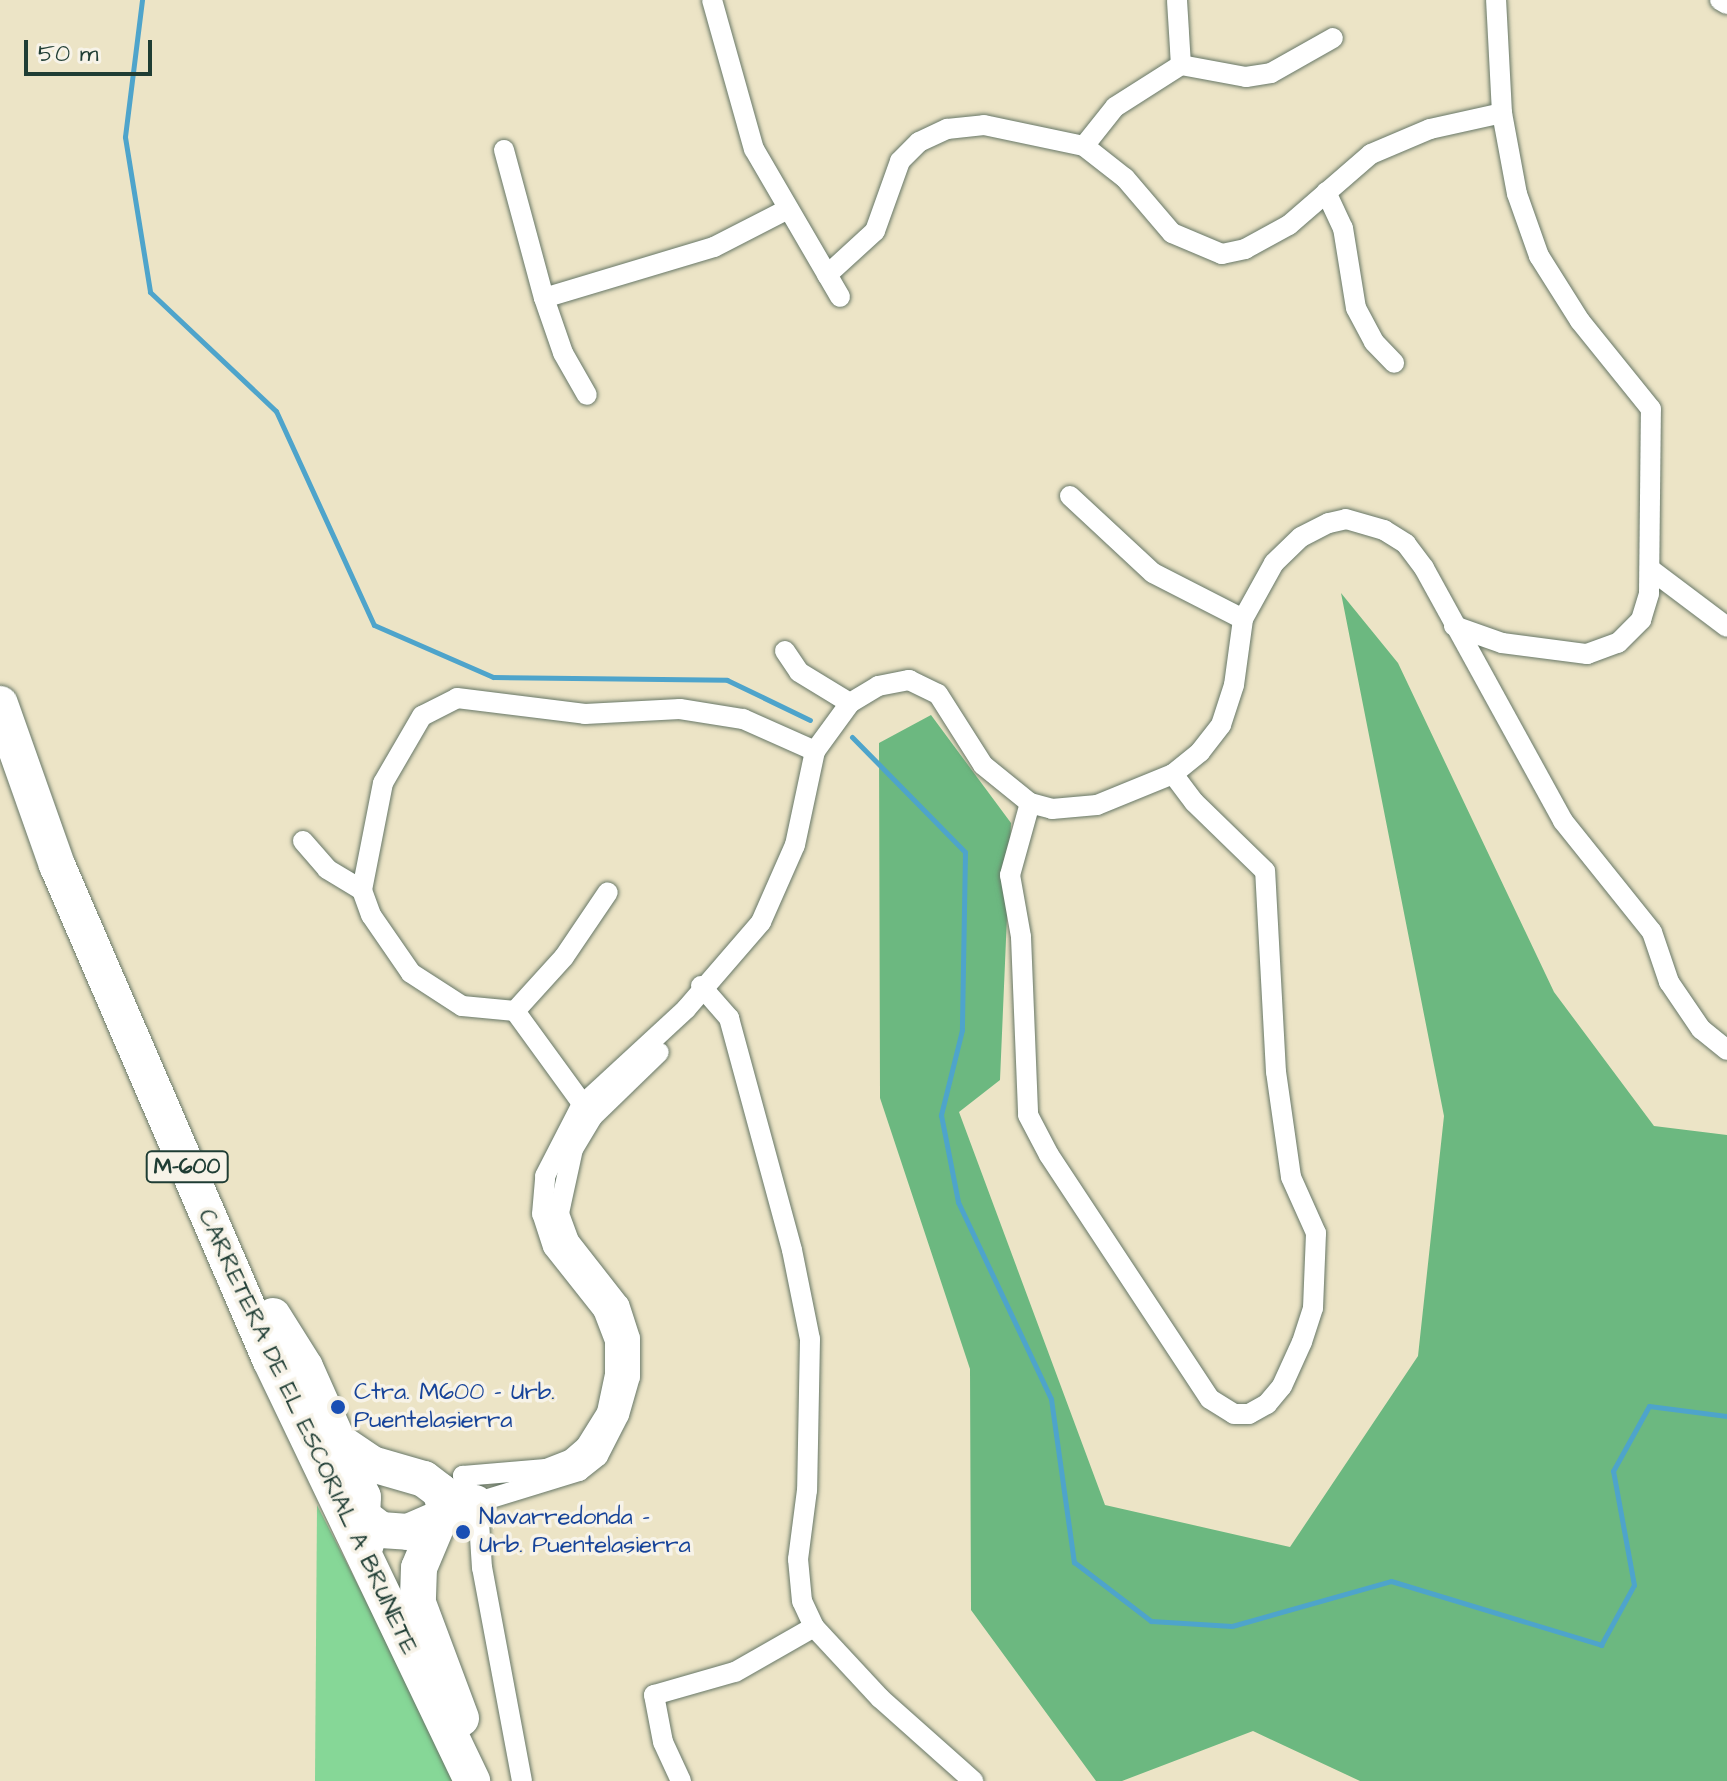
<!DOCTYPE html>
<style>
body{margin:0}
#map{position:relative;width:1727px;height:1781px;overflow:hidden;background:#ece4c6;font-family:"Architects Daughter",sans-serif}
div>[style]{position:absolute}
.green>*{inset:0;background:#86d797}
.forest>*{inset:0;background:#6cb880}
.stream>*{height:5px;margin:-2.5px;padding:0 2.5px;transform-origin:2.5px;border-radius:2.5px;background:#4ea4cb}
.roads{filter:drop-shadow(0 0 2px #677767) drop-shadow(0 0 2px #677767)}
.street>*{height:20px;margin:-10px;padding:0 10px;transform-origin:10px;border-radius:10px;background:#fff}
.highway>*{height:36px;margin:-18px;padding:0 18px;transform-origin:18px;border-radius:18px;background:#fff}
.dots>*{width:22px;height:22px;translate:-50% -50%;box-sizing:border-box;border:4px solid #f7f3e8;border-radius:50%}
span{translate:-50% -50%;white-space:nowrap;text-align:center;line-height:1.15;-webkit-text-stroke:7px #f7f3e8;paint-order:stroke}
.shield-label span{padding:2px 6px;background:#f7f3e8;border:2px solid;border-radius:6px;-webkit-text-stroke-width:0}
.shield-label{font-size:22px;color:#1f3d34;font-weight:700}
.transit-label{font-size:24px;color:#164399}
.left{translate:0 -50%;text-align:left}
.street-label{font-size:24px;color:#1f3d34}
.scale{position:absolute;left:24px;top:40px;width:128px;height:36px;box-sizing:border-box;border:4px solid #1f3d34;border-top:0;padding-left:10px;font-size:24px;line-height:28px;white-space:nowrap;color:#1f3d34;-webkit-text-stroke:6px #f7f3e8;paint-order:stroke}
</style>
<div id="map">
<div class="green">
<i style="clip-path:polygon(317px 1505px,458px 1781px,315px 1781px)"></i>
</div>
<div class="forest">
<i style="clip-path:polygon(1341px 593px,1398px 663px,1554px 992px,1654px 1126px,1727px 1135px,1727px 1781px,1360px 1781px,1253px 1731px,1122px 1781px,1096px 1781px,971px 1610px,970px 1369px,880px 1098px,879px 743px,931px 715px,1011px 823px,1000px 1080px,959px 1112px,1105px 1505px,1290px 1547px,1418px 1356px,1444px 1116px)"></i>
</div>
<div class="stream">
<i style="left:142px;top:0;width:138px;rotate:97.1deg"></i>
<i style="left:125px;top:137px;width:157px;rotate:80.8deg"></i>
<i style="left:150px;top:292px;width:173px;rotate:43.4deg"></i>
<i style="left:276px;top:411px;width:235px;rotate:65.4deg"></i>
<i style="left:374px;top:625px;width:130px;rotate:23.6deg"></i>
<i style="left:493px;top:677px;width:234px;rotate:0.7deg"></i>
<i style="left:727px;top:680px;width:92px;rotate:25.7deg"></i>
<i style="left:852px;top:737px;width:161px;rotate:45.5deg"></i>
<i style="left:965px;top:852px;width:178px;rotate:91deg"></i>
<i style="left:962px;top:1030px;width:88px;rotate:103.9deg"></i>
<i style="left:941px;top:1115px;width:89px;rotate:78.9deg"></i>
<i style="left:958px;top:1202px;width:218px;rotate:64.7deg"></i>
<i style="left:1051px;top:1399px;width:165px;rotate:82deg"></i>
<i style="left:1074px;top:1562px;width:97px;rotate:37.5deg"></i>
<i style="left:1151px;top:1621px;width:81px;rotate:3.5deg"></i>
<i style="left:1232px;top:1626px;width:165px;rotate:-15.8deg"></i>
<i style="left:1391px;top:1581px;width:220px;rotate:16.9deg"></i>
<i style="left:1601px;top:1645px;width:68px;rotate:-61.2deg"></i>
<i style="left:1634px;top:1585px;width:116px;rotate:-100.4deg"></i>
<i style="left:1613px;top:1471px;width:74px;rotate:-61deg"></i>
<i style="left:1649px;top:1406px;width:79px;rotate:7.3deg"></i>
</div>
<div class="roads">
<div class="street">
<i style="left:712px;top:0;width:155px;rotate:74.3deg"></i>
<i style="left:754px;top:149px;width:171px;rotate:59.8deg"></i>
<i style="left:1177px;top:0;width:65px;rotate:86.5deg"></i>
<i style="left:1720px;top:0;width:8px;rotate:30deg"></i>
<i style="left:1084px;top:146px;width:50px;rotate:-51.5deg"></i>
<i style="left:1115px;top:107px;width:78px;rotate:-32.5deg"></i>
<i style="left:1181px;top:65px;width:66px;rotate:10.5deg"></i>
<i style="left:1246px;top:77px;width:25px;rotate:-9deg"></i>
<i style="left:1271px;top:73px;width:71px;rotate:-29.4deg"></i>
<i style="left:504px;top:150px;width:153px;rotate:74.9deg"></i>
<i style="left:544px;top:298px;width:58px;rotate:70.9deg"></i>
<i style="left:563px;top:353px;width:48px;rotate:60.3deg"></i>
<i style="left:1326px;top:192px;width:40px;rotate:65deg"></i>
<i style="left:1343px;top:228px;width:81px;rotate:80.8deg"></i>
<i style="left:1356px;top:308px;width:38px;rotate:62deg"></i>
<i style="left:1374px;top:342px;width:29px;rotate:46deg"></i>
<i style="left:827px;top:275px;width:65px;rotate:-42.5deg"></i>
<i style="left:875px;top:231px;width:74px;rotate:-70.3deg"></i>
<i style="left:900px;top:161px;width:27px;rotate:-45deg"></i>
<i style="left:919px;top:142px;width:31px;rotate:-25deg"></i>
<i style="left:947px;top:129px;width:37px;rotate:-6deg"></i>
<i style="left:984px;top:125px;width:102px;rotate:11.9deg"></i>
<i style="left:1084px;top:146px;width:52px;rotate:38deg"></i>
<i style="left:1125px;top:178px;width:72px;rotate:49.5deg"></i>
<i style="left:1172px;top:233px;width:54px;rotate:22.8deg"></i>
<i style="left:1222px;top:254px;width:24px;rotate:-12deg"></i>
<i style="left:1245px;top:249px;width:50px;rotate:-28.6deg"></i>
<i style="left:1289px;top:225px;width:108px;rotate:-40.9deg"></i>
<i style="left:1371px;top:154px;width:64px;rotate:-23deg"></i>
<i style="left:1430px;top:129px;width:74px;rotate:-12.5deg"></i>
<i style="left:544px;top:298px;width:177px;rotate:-16.7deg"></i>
<i style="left:714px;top:247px;width:83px;rotate:-27.2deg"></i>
<i style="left:1070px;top:496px;width:113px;rotate:42.9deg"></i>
<i style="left:1153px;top:573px;width:101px;rotate:27.1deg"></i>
<i style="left:1650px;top:569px;width:96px;rotate:37deg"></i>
<i style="left:1454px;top:626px;width:51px;rotate:19.5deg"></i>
<i style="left:1502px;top:643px;width:86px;rotate:7.4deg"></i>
<i style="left:1587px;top:654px;width:33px;rotate:-20deg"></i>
<i style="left:1618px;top:643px;width:33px;rotate:-45deg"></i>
<i style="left:1641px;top:620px;width:28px;rotate:-73deg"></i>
<i style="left:1649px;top:593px;width:184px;rotate:-89.4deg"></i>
<i style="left:1651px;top:409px;width:113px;rotate:-128.9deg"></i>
<i style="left:1580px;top:321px;width:77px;rotate:-122.2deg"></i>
<i style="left:1539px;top:256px;width:66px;rotate:-109.5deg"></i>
<i style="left:1517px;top:194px;width:82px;rotate:-100.5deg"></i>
<i style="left:1502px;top:113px;width:113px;rotate:-93deg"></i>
<i style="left:785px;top:651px;width:25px;rotate:56deg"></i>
<i style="left:799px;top:672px;width:60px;rotate:31.3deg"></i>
<i style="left:1030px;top:803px;width:75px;rotate:105.5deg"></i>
<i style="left:1010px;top:875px;width:63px;rotate:79.9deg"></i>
<i style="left:1021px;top:937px;width:178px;rotate:87.7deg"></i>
<i style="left:1028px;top:1115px;width:45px;rotate:62.3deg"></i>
<i style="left:1049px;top:1155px;width:292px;rotate:56.6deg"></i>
<i style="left:1210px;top:1399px;width:28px;rotate:32deg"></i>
<i style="left:1234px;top:1414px;width:15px"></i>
<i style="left:1249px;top:1414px;width:21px;rotate:-29deg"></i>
<i style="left:1267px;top:1404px;width:23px;rotate:-50deg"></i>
<i style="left:1282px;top:1386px;width:48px;rotate:-65.6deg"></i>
<i style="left:1302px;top:1342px;width:36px;rotate:-72deg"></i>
<i style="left:1313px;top:1308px;width:75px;rotate:-87.7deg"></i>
<i style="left:1316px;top:1233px;width:61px;rotate:-114.1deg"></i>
<i style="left:1291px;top:1177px;width:106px;rotate:-98.1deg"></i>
<i style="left:1276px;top:1072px;width:201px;rotate:-93.1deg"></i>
<i style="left:1265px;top:871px;width:99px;rotate:-135.8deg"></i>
<i style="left:1194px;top:802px;width:35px;rotate:-127deg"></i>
<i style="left:303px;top:841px;width:37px;rotate:49deg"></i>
<i style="left:327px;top:869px;width:41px;rotate:31deg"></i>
<i style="left:701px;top:986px;width:43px;rotate:48.8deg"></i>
<i style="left:729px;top:1018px;width:240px;rotate:74.8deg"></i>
<i style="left:792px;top:1250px;width:91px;rotate:78.6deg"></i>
<i style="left:810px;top:1339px;width:151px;rotate:91.1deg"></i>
<i style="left:807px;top:1490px;width:70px;rotate:97.4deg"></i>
<i style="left:798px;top:1559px;width:42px;rotate:84.6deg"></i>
<i style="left:802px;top:1601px;width:29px;rotate:65deg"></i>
<i style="left:814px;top:1627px;width:97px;rotate:47.1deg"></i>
<i style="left:880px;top:1698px;width:125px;rotate:41.7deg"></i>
<i style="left:515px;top:1011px;width:73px;rotate:-47.8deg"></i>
<i style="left:564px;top:957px;width:78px;rotate:-55.9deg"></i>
<i style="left:592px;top:1117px;width:131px;rotate:-126deg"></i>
<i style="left:515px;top:1011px;width:53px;rotate:-174.6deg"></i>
<i style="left:462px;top:1006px;width:61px;rotate:-147.1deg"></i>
<i style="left:411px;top:973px;width:70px;rotate:-124.6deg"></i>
<i style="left:371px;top:915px;width:27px;rotate:-110deg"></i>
<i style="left:362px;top:890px;width:109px;rotate:-78.9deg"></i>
<i style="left:383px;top:783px;width:78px;rotate:-59.8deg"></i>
<i style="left:422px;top:716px;width:39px;rotate:-27deg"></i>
<i style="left:457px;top:698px;width:129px;rotate:7.1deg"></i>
<i style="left:585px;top:714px;width:95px;rotate:-3deg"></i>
<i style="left:680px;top:709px;width:64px;rotate:9deg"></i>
<i style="left:743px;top:719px;width:79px;rotate:24deg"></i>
<i style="left:475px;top:1503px;width:109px;rotate:-17.1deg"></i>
<i style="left:579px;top:1471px;width:24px;rotate:-38deg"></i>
<i style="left:598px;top:1456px;width:46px;rotate:-62.9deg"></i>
<i style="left:619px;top:1415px;width:40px;rotate:-74deg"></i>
<i style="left:630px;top:1377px;width:39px;rotate:-90deg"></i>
<i style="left:630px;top:1338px;width:35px;rotate:-108deg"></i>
<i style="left:619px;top:1305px;width:81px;rotate:-128deg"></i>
<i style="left:569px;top:1241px;width:30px;rotate:-110deg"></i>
<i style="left:559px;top:1213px;width:66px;rotate:-77.7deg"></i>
<i style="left:573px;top:1149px;width:37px;rotate:-59deg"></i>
<i style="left:592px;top:1117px;width:93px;rotate:-44.1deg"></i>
<i style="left:522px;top:1781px;width:217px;rotate:-100.6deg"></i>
<i style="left:482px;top:1568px;width:47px;rotate:-93.7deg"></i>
<i style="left:479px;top:1521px;width:48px;rotate:-109.6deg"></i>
<i style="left:463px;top:1476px;width:83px;rotate:-4.8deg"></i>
<i style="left:546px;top:1469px;width:26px;rotate:-21deg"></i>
<i style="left:570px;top:1460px;width:21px;rotate:-41deg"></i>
<i style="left:586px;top:1446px;width:40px;rotate:-58deg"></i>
<i style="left:607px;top:1412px;width:39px;rotate:-78deg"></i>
<i style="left:615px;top:1374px;width:33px;rotate:-90deg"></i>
<i style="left:615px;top:1341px;width:33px;rotate:-111deg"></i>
<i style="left:603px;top:1310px;width:80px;rotate:-128.4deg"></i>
<i style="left:553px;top:1247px;width:35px;rotate:-108deg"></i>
<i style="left:542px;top:1214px;width:38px;rotate:-85deg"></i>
<i style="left:545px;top:1176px;width:79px;rotate:-62.8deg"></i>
<i style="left:581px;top:1106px;width:143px;rotate:-42.7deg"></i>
<i style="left:686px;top:1009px;width:115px;rotate:-49.2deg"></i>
<i style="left:761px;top:922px;width:84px;rotate:-66.2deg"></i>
<i style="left:795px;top:845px;width:96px;rotate:-78deg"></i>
<i style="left:815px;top:751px;width:59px;rotate:-53.9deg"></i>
<i style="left:850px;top:703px;width:33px;rotate:-31deg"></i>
<i style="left:878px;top:686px;width:32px;rotate:-11deg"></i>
<i style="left:909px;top:680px;width:32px;rotate:26deg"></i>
<i style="left:938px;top:694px;width:84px;rotate:57.6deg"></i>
<i style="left:983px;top:765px;width:60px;rotate:39deg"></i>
<i style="left:1030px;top:803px;width:23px;rotate:15deg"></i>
<i style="left:1052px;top:809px;width:45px;rotate:-5.1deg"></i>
<i style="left:1097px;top:805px;width:82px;rotate:-22.2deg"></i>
<i style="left:1173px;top:774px;width:35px;rotate:-39deg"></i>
<i style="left:1200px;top:752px;width:34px;rotate:-52deg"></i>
<i style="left:1221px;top:725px;width:42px;rotate:-72deg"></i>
<i style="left:1234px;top:685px;width:67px;rotate:-82.2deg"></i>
<i style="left:1243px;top:619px;width:64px;rotate:-61deg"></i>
<i style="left:1274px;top:563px;width:37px;rotate:-44deg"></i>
<i style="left:1301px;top:537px;width:31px;rotate:-27deg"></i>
<i style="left:1329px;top:523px;width:17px;rotate:-13deg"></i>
<i style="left:1346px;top:519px;width:40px;rotate:16deg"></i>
<i style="left:1384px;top:530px;width:26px;rotate:32deg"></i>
<i style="left:1406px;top:544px;width:30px;rotate:53deg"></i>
<i style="left:1424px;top:568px;width:289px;rotate:61.2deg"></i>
<i style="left:1563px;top:821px;width:142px;rotate:51.3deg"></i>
<i style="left:1652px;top:932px;width:53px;rotate:71.2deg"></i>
<i style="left:1669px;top:982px;width:57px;rotate:55.8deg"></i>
<i style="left:1701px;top:1029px;width:33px;rotate:39deg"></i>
<i style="left:681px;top:1781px;width:43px;rotate:-114.8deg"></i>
<i style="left:663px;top:1742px;width:48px;rotate:-100.8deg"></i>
<i style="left:654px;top:1695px;width:84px;rotate:-15.9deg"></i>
<i style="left:735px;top:1672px;width:91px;rotate:-29.7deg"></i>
</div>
<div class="highway">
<i style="left:0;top:704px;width:171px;rotate:70.5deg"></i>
<i style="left:57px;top:865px;width:538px;rotate:66.68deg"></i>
<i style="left:270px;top:1359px;width:468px;rotate:64.4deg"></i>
<i style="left:273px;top:1316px;width:60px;rotate:57.9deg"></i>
<i style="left:305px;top:1367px;width:142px;rotate:66deg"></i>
<i style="left:363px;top:1497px;width:35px;rotate:93deg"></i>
<i style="left:361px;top:1532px;width:13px;rotate:67deg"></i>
<i style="left:341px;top:1443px;width:37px;rotate:34deg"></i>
<i style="left:372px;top:1464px;width:54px;rotate:16.1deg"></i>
<i style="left:424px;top:1479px;width:20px;rotate:37deg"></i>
<i style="left:440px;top:1491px;width:16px;rotate:72deg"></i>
<i style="left:445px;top:1506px;width:67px;rotate:112.8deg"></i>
<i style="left:419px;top:1568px;width:35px;rotate:92deg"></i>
<i style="left:418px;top:1603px;width:123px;rotate:69.5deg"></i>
<i style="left:349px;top:1506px;width:40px;rotate:37deg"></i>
<i style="left:381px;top:1530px;width:27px;rotate:4deg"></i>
<i style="left:408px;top:1532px;width:73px;rotate:-23.4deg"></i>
</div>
</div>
<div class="dots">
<i style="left:338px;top:1407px;background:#1a4fb4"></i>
<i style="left:463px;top:1532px;background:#1a4fb4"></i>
</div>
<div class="shield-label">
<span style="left:187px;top:1167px">M-600</span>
</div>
<div class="transit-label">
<span class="left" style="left:354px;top:1407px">Ctra. M600 - Urb.<br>Puentelasierra</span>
<span class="left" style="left:479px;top:1532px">Navarredonda -<br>Urb. Puentelasierra</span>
</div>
<div class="street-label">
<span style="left:307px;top:1432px;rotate:65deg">CARRETERA DE EL ESCORIAL A BRUNETE</span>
</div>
<div class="scale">50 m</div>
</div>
